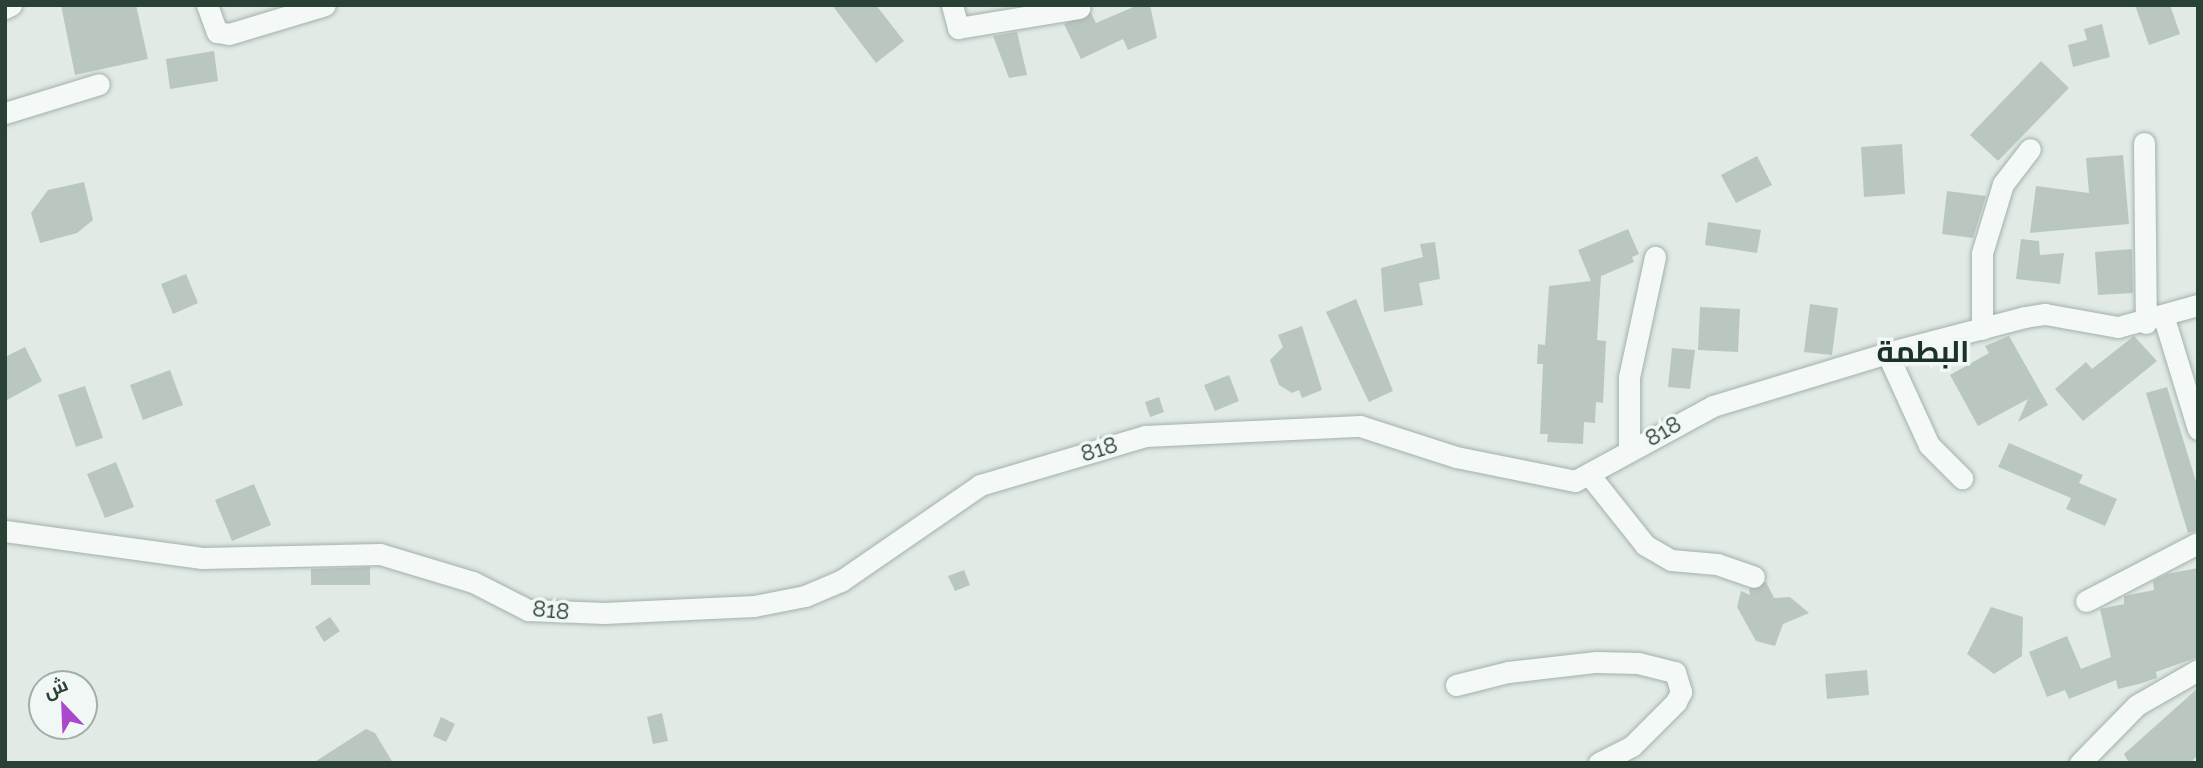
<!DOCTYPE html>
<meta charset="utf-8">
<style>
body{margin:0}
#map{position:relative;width:2203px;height:768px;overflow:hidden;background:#e1eae5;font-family:Raleway,Cairo,sans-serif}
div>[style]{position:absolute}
.building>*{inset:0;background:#b9c7c0}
.roads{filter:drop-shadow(0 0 2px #a3b1aa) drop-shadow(0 0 2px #a3b1aa)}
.street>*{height:21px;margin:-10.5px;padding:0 10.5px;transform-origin:10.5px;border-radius:10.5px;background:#f4f8f6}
span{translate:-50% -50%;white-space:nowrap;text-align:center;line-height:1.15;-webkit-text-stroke:7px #f1f7f4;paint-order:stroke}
.street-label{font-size:23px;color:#2a4236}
.district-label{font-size:30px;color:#1c3228;font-weight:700}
.frame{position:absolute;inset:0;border:7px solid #2a4236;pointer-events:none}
.north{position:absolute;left:28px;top:670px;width:70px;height:70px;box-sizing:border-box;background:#f1f7f4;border:2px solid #a1afa8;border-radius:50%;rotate:337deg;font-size:19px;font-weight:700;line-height:28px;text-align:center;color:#2a4236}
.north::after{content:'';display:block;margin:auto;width:24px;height:32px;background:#a948cd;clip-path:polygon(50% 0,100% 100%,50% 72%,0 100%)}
</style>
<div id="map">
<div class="building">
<i style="clip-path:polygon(61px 5px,136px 5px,148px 59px,75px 75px)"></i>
<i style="clip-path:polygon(832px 5px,876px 5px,904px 41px,876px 63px)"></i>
<i style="clip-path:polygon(1138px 5px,1150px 5px,1157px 38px,1128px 50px,1123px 39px,1081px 59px,1064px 24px,1091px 13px,1096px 23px)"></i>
<i style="clip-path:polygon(2135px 5px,2170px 5px,2180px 34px,2149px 45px)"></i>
<i style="clip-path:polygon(2102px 24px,2110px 57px,2073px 67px,2068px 45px,2087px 40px,2084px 29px)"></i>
<i style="clip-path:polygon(1017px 32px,1027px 75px,1009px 78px,993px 36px)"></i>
<i style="clip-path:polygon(214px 51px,218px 81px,170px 89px,166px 59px)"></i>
<i style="clip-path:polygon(2041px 61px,2069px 88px,1998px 161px,1970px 135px)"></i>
<i style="clip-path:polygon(1902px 144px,1905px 194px,1864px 197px,1861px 147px)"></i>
<i style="clip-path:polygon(2123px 155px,2129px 224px,2030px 233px,2036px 186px,2089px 193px,2086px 158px)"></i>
<i style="clip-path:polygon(1757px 156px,1772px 185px,1736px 203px,1721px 175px)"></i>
<i style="clip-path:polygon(84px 182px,93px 220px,77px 233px,40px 243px,31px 213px,48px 190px)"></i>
<i style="clip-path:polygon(1947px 191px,1986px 196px,1973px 238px,1942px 234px)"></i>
<i style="clip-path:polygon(1708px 222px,1761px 230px,1757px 253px,1705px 245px)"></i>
<i style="clip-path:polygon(1628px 229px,1639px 254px,1632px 257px,1634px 262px,1601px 276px,1597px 340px,1606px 341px,1603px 403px,1596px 402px,1595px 423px,1584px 422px,1583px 444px,1547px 442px,1548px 434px,1540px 434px,1543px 364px,1537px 364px,1538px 344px,1545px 345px,1549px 286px,1591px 281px,1578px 250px)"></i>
<i style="clip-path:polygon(2021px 239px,2039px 241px,2040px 255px,2064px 253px,2060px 284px,2016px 279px)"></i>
<i style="clip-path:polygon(1435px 242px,1440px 279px,1419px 283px,1423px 305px,1384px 312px,1381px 268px,1423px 257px,1420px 244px)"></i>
<i style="clip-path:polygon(2132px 249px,2133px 293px,2098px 295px,2095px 252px)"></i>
<i style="clip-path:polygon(186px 274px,198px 303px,173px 314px,161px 284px)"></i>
<i style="clip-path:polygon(1356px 299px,1393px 391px,1369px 402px,1326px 312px)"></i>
<i style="clip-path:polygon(1810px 304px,1838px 308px,1832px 355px,1804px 352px)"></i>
<i style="clip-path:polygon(1700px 307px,1740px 309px,1738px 352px,1698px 350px)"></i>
<i style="clip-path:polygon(1302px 326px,1322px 390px,1302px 398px,1299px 390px,1292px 393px,1279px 385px,1270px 360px,1283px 347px,1278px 335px)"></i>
<i style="clip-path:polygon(2009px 336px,2048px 405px,2018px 422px,2028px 399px,1978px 426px,1950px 375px,1989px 353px,1985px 346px)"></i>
<i style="clip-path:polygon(2134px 336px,2157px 361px,2083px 421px,2055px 389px,2086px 362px,2092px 369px)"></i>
<i style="clip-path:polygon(25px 347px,42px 381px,5px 401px,5px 357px)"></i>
<i style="clip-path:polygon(1672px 348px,1695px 350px,1690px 389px,1668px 387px)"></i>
<i style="clip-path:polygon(170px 370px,183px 405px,143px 420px,130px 385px)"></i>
<i style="clip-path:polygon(1229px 375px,1239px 401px,1215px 411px,1204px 385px)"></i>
<i style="clip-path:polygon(85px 386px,103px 438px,76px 447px,58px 395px)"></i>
<i style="clip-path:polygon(2167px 387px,2198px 488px,2198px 530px,2188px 533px,2146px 393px)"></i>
<i style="clip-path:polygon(1159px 397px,1164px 412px,1150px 417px,1145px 402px)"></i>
<i style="clip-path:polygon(2009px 443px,2083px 475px,2079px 483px,2117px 499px,2105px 526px,2066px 509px,2071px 498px,1998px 467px)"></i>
<i style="clip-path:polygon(116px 462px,134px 507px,105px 518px,87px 474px)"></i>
<i style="clip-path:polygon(254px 484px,271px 525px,232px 541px,215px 500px)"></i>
<i style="clip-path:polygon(370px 567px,370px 585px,311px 585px,311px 569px)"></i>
<i style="clip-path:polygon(2198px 568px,2198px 657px,2156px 672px,2157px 678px,2139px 684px,2118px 689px,2116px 680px,2069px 699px,2065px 690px,2047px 697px,2029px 652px,2067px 636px,2081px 669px,2111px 657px,2100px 609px,2124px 604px,2124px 596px,2154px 590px,2153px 581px,2167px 574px)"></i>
<i style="clip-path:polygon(964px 570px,970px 585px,955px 591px,948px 576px)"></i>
<i style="clip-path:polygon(1766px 582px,1774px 598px,1790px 597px,1809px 613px,1783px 624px,1775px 646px,1756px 641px,1737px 607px,1741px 591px,1750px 595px,1749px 589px)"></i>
<i style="clip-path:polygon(1991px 607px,2023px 617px,2022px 656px,1994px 674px,1967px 654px)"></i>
<i style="clip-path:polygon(330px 617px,340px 631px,324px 642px,315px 627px)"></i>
<i style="clip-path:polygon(1867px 670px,1869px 695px,1827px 699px,1825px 674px)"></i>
<i style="clip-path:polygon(2198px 688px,2198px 754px,2191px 763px,2129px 763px,2124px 754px)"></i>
<i style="clip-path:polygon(662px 713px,668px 741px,653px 744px,647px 717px)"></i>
<i style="clip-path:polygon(441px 717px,455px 724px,446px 742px,433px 736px)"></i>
<i style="clip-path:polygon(366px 729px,375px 733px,393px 763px,313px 763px)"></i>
</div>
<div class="roads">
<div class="street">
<i style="left:207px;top:5px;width:29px;rotate:70deg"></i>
<i style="left:217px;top:32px;width:12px;rotate:9deg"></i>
<i style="left:229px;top:34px;width:100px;rotate:-16.8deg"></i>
<i style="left:952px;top:5px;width:24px;rotate:75deg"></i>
<i style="left:958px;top:28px;width:123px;rotate:-9.4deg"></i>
<i style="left:5px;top:8px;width:7px;rotate:-27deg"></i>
<i style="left:5px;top:113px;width:98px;rotate:-17.1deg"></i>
<i style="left:2144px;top:143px;width:180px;rotate:89.4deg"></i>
<i style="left:2164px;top:318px;width:116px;rotate:73deg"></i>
<i style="left:1982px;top:329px;width:76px;rotate:-90deg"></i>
<i style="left:1982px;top:253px;width:72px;rotate:-73.1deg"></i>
<i style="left:2003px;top:184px;width:44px;rotate:-52.4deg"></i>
<i style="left:1887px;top:353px;width:101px;rotate:65.5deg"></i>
<i style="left:1929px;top:445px;width:47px;rotate:45deg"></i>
<i style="left:1629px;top:451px;width:74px;rotate:-90deg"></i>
<i style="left:1629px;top:377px;width:123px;rotate:-77.8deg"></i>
<i style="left:1591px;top:477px;width:87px;rotate:51.5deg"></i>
<i style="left:1645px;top:545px;width:30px;rotate:30deg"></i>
<i style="left:1671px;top:560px;width:46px;rotate:5deg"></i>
<i style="left:1717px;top:564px;width:39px;rotate:19deg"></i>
<i style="left:5px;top:531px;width:199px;rotate:7.8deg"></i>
<i style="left:202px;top:558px;width:178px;rotate:-1.3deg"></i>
<i style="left:380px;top:554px;width:97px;rotate:16.8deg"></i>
<i style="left:473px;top:582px;width:62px;rotate:27deg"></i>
<i style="left:528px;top:610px;width:76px;rotate:2.3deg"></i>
<i style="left:604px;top:613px;width:150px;rotate:-2.7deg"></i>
<i style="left:754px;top:606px;width:52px;rotate:-11.1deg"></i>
<i style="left:805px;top:596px;width:39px;rotate:-23deg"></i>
<i style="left:841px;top:581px;width:169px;rotate:-34.6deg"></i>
<i style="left:980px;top:485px;width:172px;rotate:-16.5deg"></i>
<i style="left:1145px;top:436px;width:215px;rotate:-2.7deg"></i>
<i style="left:1360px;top:426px;width:101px;rotate:17.9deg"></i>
<i style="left:1456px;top:457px;width:121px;rotate:11.4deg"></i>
<i style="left:1575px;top:481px;width:157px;rotate:-28.5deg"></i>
<i style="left:1713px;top:406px;width:182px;rotate:-16.9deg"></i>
<i style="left:1887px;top:353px;width:143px;rotate:-14.6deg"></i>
<i style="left:2025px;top:317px;width:20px;rotate:-9deg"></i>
<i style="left:2045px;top:314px;width:74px;rotate:10.1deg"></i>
<i style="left:2118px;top:327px;width:83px;rotate:-15.4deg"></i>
<i style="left:2086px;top:601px;width:126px;rotate:-27.4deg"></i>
<i style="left:1456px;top:685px;width:54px;rotate:-14deg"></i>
<i style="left:1508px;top:672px;width:89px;rotate:-6.5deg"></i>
<i style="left:1596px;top:662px;width:42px;rotate:1.4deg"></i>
<i style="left:1638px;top:663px;width:38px;rotate:14deg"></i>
<i style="left:1675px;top:672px;width:21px;rotate:73deg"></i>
<i style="left:1681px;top:692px;width:11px;rotate:117deg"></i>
<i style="left:1676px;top:702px;width:62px;rotate:135deg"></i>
<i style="left:1632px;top:746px;width:37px;rotate:153deg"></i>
<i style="left:2080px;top:763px;width:81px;rotate:-45.5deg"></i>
<i style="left:2137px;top:705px;width:70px;rotate:-29.8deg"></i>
</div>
</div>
<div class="street-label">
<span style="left:1663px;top:431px;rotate:-30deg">818</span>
<span style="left:1099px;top:449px;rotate:-17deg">818</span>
<span style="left:551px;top:610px;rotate:6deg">818</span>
</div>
<div class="district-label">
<span style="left:1923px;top:352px">البطمة</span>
</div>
<div class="frame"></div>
<div class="north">ش</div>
</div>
